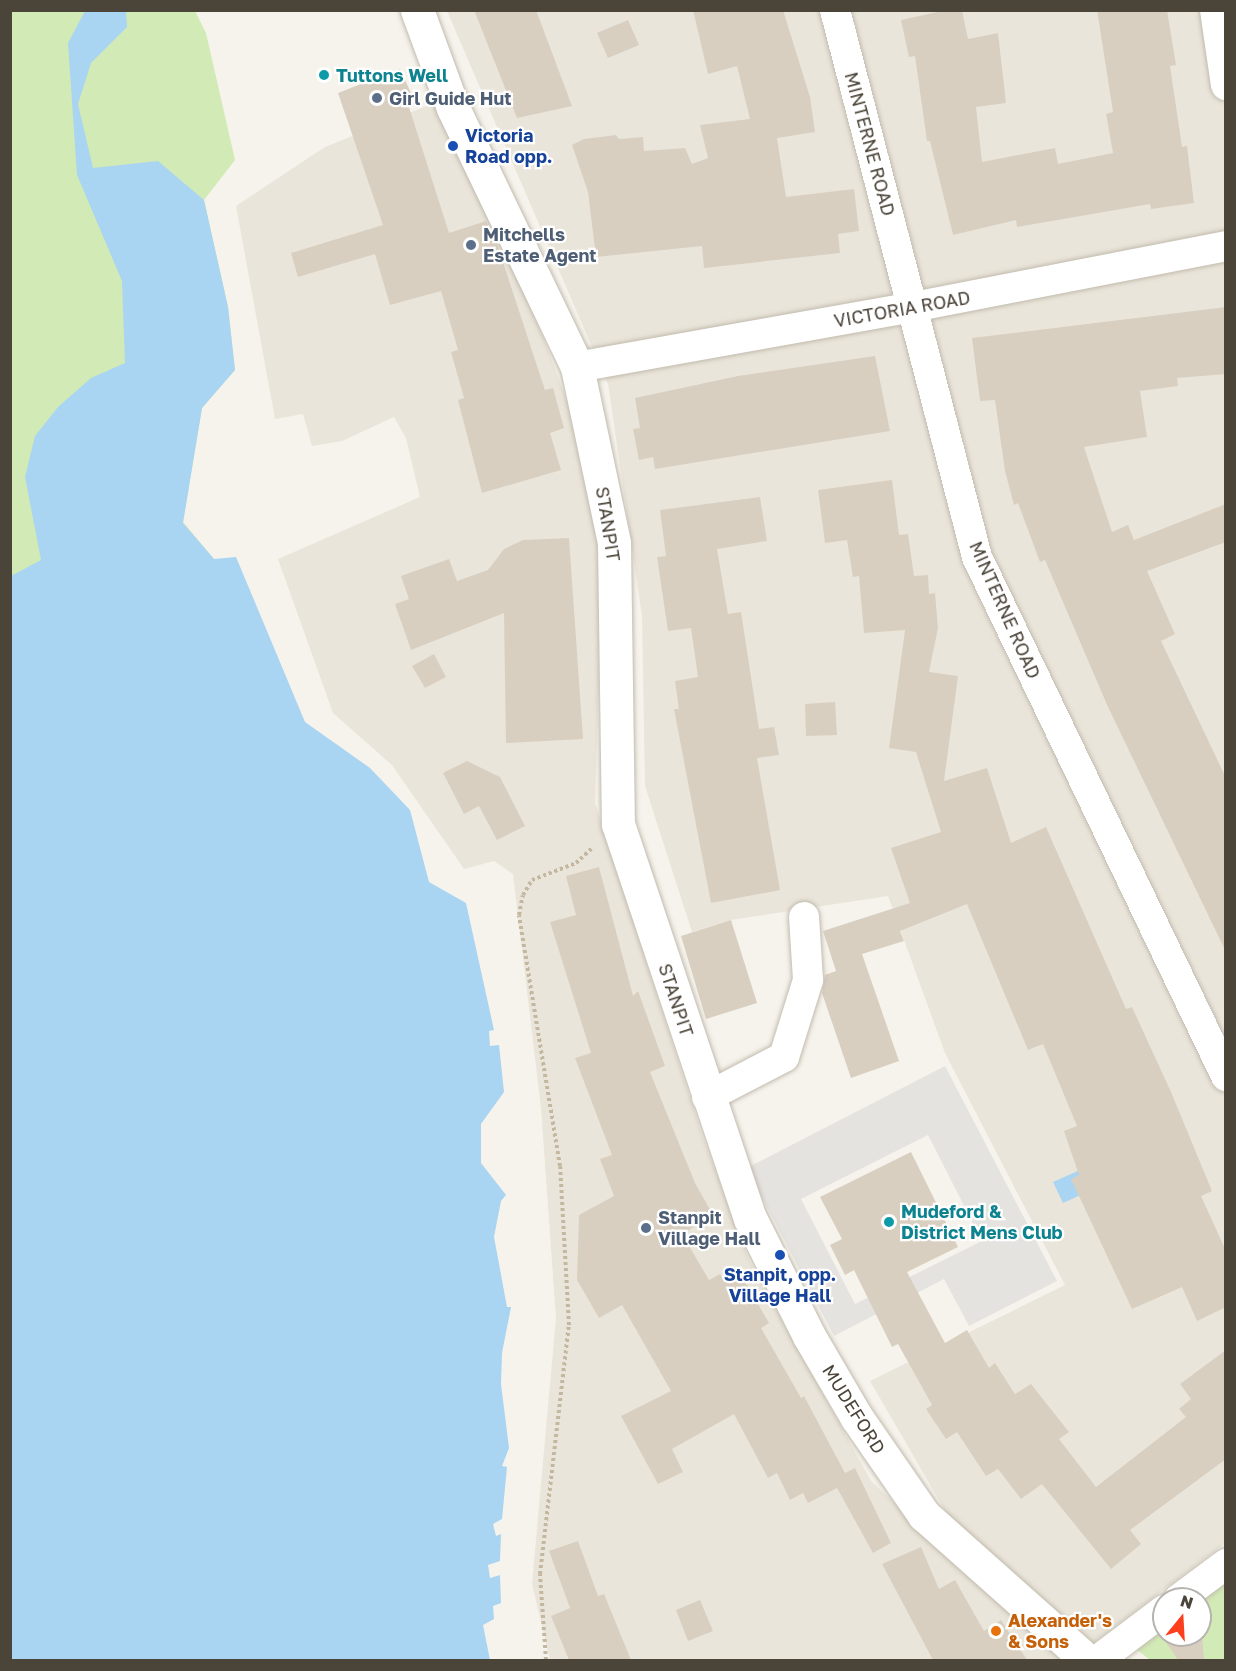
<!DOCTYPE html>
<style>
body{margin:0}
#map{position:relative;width:1236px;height:1671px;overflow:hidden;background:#f6f3ec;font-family:"Golos Text",sans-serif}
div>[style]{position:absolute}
.residential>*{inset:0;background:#eae5da}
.green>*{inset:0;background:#d2eab5}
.parking>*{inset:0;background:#e5e3e0}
.water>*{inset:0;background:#a9d4f2}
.building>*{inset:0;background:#d8cfc1}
.path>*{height:4px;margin-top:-2px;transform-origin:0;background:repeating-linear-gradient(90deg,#c4b79f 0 3px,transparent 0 6px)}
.roads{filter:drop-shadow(0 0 2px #c2bbae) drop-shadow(0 0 2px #c2bbae)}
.minor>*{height:30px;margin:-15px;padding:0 15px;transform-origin:15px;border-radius:15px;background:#fff}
.tertiary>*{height:33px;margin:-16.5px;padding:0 16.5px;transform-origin:16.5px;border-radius:16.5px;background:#fff}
.dots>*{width:16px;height:16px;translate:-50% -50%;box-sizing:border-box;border:3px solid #fff;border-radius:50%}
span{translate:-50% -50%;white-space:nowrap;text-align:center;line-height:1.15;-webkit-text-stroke:4.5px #fff;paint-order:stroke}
.culture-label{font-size:18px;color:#0d838f;font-weight:700}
.left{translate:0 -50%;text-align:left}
.service-label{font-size:18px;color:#4e5e75;font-weight:700}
.transit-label{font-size:18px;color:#164399;font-weight:700}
.street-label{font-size:18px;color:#4b4439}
.food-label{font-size:18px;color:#c56008;font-weight:700}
.frame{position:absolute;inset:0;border:12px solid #4b4439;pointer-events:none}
.north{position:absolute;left:1152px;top:1587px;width:60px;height:60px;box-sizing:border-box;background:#fff;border:2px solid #b7b4b0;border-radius:50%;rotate:18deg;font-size:16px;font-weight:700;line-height:24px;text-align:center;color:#4b4439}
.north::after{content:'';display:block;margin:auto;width:21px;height:27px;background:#fc3f1d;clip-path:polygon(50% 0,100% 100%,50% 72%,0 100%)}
</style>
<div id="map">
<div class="residential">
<i style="clip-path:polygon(447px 11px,1225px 11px,1225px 1543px,1093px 1643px,947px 1514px,870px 1381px,1065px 1285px,945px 1053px,888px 896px,731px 920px,692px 932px,645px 786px,642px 616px,608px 384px)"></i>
<i style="clip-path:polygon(439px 101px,542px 334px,584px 447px,602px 582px,595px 803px,702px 1135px,749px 1260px,871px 1481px,1061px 1660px,550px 1660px,532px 1584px,556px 1318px,541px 1108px,513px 874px,494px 861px,464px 869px,392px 765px,333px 713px,278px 559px,420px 497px,406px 438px,394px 417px,342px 441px,312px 446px,303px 414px,275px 419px,236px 206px,325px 147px)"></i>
</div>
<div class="green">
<i style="clip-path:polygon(11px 11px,195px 11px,206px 33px,235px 160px,204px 200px,228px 307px,235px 370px,202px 408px,183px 522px,214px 559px,11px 841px)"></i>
<i style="clip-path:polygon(1225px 1582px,1225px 1660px,1150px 1660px,1136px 1649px,1164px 1628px,1164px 1635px,1200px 1635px,1200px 1601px)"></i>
</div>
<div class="parking">
<i style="clip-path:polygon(evenodd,945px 1066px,1057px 1281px,969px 1326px,944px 1279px,834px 1336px,747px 1168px,945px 1066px,928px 1135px,982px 1241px,855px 1304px,801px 1199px,928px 1135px)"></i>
</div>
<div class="water">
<i style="clip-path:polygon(85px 11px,126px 11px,127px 27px,91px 63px,78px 104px,93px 168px,158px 161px,204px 200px,228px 307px,235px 370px,202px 408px,183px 523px,214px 559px,236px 557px,305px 722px,370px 768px,410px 810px,429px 882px,466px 903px,494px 1030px,489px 1031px,490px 1046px,499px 1045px,504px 1092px,481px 1124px,481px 1163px,506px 1195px,501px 1201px,494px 1237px,507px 1307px,511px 1307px,502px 1353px,501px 1384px,509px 1448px,502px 1466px,507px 1467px,502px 1519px,493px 1524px,496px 1536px,501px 1534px,500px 1561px,488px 1565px,490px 1578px,500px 1575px,501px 1603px,493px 1606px,494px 1619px,483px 1625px,490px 1660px,11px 1660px,11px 576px,41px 560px,25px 477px,35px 436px,58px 407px,91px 378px,125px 363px,122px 281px,77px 175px,68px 43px)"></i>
<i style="clip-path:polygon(1089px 1166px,1098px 1187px,1063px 1203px,1053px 1182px)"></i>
</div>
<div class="building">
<i style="clip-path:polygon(474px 10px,536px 10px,572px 106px,517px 118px)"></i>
<i style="clip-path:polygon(693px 10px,783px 10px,810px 97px,815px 132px,777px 138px,786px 197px,854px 189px,859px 231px,838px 234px,840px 253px,704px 268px,702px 246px,596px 257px,588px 192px,572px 145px,584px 139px,616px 135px,619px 139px,643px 137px,644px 151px,685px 148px,692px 164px,708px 158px,700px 125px,750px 119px,737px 66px,708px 74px)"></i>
<i style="clip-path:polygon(947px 10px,962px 10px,968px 39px,998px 33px,1006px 103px,976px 107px,982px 162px,1055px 148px,1058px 164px,1113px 153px,1106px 114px,1113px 112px,1097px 10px,1167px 10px,1176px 65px,1170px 66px,1182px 147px,1187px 146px,1194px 203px,1151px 209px,1150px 204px,1017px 227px,1016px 220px,953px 235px,930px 141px,927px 141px,915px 56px,909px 57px,901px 20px)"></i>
<i style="clip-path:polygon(628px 20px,639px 45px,608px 58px,597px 33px)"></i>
<i style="clip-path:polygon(400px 69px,416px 104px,409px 107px,449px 233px,486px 221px,496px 241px,545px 390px,553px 388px,564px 428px,550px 433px,561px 470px,482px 493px,458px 400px,464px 398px,451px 352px,458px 350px,441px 291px,390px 305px,375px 254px,298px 277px,291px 253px,383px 225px,338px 93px)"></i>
<i style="clip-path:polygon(1226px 307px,1226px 374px,1177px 378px,1178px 386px,1140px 391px,1147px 437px,1084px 447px,1112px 532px,1128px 525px,1134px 540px,1226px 504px,1226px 542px,1147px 571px,1175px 634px,1161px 641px,1226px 778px,1226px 952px,1108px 707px,1045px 560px,1040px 562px,1018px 503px,1014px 505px,1005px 471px,995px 400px,980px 401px,972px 338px)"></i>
<i style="clip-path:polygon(875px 356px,890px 431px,655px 469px,653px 457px,639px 460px,633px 429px,640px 428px,635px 398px,738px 376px)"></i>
<i style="clip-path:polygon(892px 480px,899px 535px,908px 534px,914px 576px,928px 575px,929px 594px,935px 593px,938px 628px,929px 672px,958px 676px,944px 781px,987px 768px,1011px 843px,1046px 827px,1126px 1009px,1132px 1007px,1171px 1092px,1212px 1191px,1201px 1196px,1226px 1251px,1226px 1307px,1197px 1321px,1182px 1287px,1132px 1309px,1071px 1179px,1079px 1175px,1064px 1131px,1077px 1126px,1043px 1044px,1028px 1050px,967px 904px,900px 931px,904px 941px,862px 954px,899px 1061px,851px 1078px,822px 993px,825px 975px,836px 971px,823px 931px,910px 903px,891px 848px,941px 832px,916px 752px,889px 748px,905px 630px,864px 633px,859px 576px,853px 577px,847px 540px,825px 543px,818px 490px)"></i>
<i style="clip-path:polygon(760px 497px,767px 541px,717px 549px,728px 614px,741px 612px,759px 729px,774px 727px,779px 755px,757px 758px,780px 890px,711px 903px,674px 709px,679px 709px,675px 681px,698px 677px,691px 628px,668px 631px,657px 557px,666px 556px,660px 510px)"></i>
<i style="clip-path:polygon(569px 538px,583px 739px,506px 743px,504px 613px,411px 650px,395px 604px,409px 599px,401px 576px,449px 559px,457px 581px,488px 570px,504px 549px,523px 540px)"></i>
<i style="clip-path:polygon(434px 654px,446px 677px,425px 688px,412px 666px)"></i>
<i style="clip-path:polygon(835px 702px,837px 735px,806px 736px,805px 704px)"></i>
<i style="clip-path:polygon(467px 761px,500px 777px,525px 826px,497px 840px,479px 806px,464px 814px,443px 773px)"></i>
<i style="clip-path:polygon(599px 867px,633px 996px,638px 991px,665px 1066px,650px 1072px,695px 1183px,713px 1215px,682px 1234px,709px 1280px,720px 1274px,725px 1282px,740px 1273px,769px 1323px,761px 1328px,801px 1398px,804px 1396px,845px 1473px,855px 1468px,891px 1543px,873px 1553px,837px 1488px,808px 1503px,803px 1493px,790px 1500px,777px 1473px,768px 1478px,734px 1414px,672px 1449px,683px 1472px,658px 1484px,621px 1416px,671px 1391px,622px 1305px,599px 1318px,577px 1280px,579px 1215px,614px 1196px,600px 1159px,612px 1155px,575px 1058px,591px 1053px,550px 922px,576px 915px,566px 876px)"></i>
<i style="clip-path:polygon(731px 920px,757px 1003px,706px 1019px,681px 936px)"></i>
<i style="clip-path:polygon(911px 1152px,958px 1247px,907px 1272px,945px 1343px,967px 1330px,989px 1368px,995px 1363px,1015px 1394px,1031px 1384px,1069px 1432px,1059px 1439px,1096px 1487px,1186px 1417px,1179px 1409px,1191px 1399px,1180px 1384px,1226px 1350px,1226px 1459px,1130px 1530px,1141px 1544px,1111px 1569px,1042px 1484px,1021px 1499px,998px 1469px,986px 1476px,957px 1432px,946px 1439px,926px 1409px,932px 1405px,898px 1344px,892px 1347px,854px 1270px,845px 1275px,830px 1245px,842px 1239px,820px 1197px)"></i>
<i style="clip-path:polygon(578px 1541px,598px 1596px,604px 1594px,631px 1660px,569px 1660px,551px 1616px,570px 1608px,549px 1551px)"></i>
<i style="clip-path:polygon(921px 1547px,939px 1589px,955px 1580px,984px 1631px,1001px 1620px,1027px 1660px,933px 1660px,882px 1564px)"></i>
<i style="clip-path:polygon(700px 1600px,713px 1631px,688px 1641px,676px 1610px)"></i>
<i style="clip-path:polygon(1161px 1635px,1202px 1635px,1204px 1660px,1178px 1660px)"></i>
</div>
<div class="path">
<i style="left:546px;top:1660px;width:86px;rotate:-94deg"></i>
<i style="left:540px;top:1574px;width:251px;rotate:-83.4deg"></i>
<i style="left:569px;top:1325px;width:159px;rotate:-93.2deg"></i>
<i style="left:560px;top:1166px;width:254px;rotate:-99.3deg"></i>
<i style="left:519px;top:915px;width:20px;rotate:-79deg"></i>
<i style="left:523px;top:895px;width:17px;rotate:-59deg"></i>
<i style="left:532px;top:880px;width:47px;rotate:-21.1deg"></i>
<i style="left:576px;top:863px;width:21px;rotate:-43deg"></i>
</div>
<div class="roads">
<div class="minor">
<i style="left:835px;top:10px;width:565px;rotate:75.45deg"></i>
<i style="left:977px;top:557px;width:576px;rotate:64.37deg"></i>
<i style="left:1215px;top:10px;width:76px;rotate:81.7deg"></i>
<i style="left:577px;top:367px;width:341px;rotate:-10.1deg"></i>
<i style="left:913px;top:307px;width:319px;rotate:-11deg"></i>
<i style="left:707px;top:1097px;width:87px;rotate:-27.5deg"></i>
<i style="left:784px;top:1057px;width:81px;rotate:-72.7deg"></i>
<i style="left:808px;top:980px;width:63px;rotate:-93.6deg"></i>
<i style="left:1179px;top:1599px;width:59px;rotate:-36.7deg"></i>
<i style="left:1098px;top:1660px;width:83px;rotate:-37.1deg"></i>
</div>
<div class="tertiary">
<i style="left:417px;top:10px;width:104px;rotate:69.8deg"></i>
<i style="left:453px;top:108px;width:287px;rotate:64.4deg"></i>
<i style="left:577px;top:367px;width:180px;rotate:78.1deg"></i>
<i style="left:614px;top:543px;width:281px;rotate:89.2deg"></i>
<i style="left:618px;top:824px;width:416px;rotate:71.5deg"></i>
<i style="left:750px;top:1218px;width:132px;rotate:63.4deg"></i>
<i style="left:809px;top:1336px;width:95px;rotate:59.7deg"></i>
<i style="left:857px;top:1418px;width:118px;rotate:55.4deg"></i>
<i style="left:924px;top:1515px;width:218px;rotate:41.7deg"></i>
</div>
</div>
<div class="dots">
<i style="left:324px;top:75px;background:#0f9aa8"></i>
<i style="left:377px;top:98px;background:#5c6f8a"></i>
<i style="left:453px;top:146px;background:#1a4fb4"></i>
<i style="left:471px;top:245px;background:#5c6f8a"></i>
<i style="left:889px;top:1222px;background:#0f9aa8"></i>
<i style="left:646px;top:1228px;background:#5c6f8a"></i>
<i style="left:780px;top:1255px;background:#1a4fb4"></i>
<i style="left:996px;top:1631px;background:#e8710a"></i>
</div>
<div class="culture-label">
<span class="left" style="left:336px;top:75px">Tuttons Well</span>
<span class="left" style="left:901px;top:1222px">Mudeford &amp;<br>District Mens Club</span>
</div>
<div class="service-label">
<span class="left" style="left:389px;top:98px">Girl Guide Hut</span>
<span class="left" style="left:483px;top:245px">Mitchells<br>Estate Agent</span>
<span class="left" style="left:658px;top:1228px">Stanpit<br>Village Hall</span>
</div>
<div class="transit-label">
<span class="left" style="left:465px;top:146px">Victoria<br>Road opp.</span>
<span style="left:780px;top:1285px">Stanpit, opp.<br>Village Hall</span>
</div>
<div class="street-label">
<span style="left:870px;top:144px;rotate:75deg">MINTERNE ROAD</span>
<span style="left:902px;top:309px;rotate:-10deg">VICTORIA ROAD</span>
<span style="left:608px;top:524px;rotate:81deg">STANPIT</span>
<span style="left:1005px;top:610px;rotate:66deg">MINTERNE ROAD</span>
<span style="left:676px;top:1000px;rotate:72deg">STANPIT</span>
<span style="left:854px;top:1409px;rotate:58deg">MUDEFORD</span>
</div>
<div class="food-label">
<span class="left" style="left:1008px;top:1631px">Alexander's<br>&amp; Sons</span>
</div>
<div class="frame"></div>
<div class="north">N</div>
</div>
